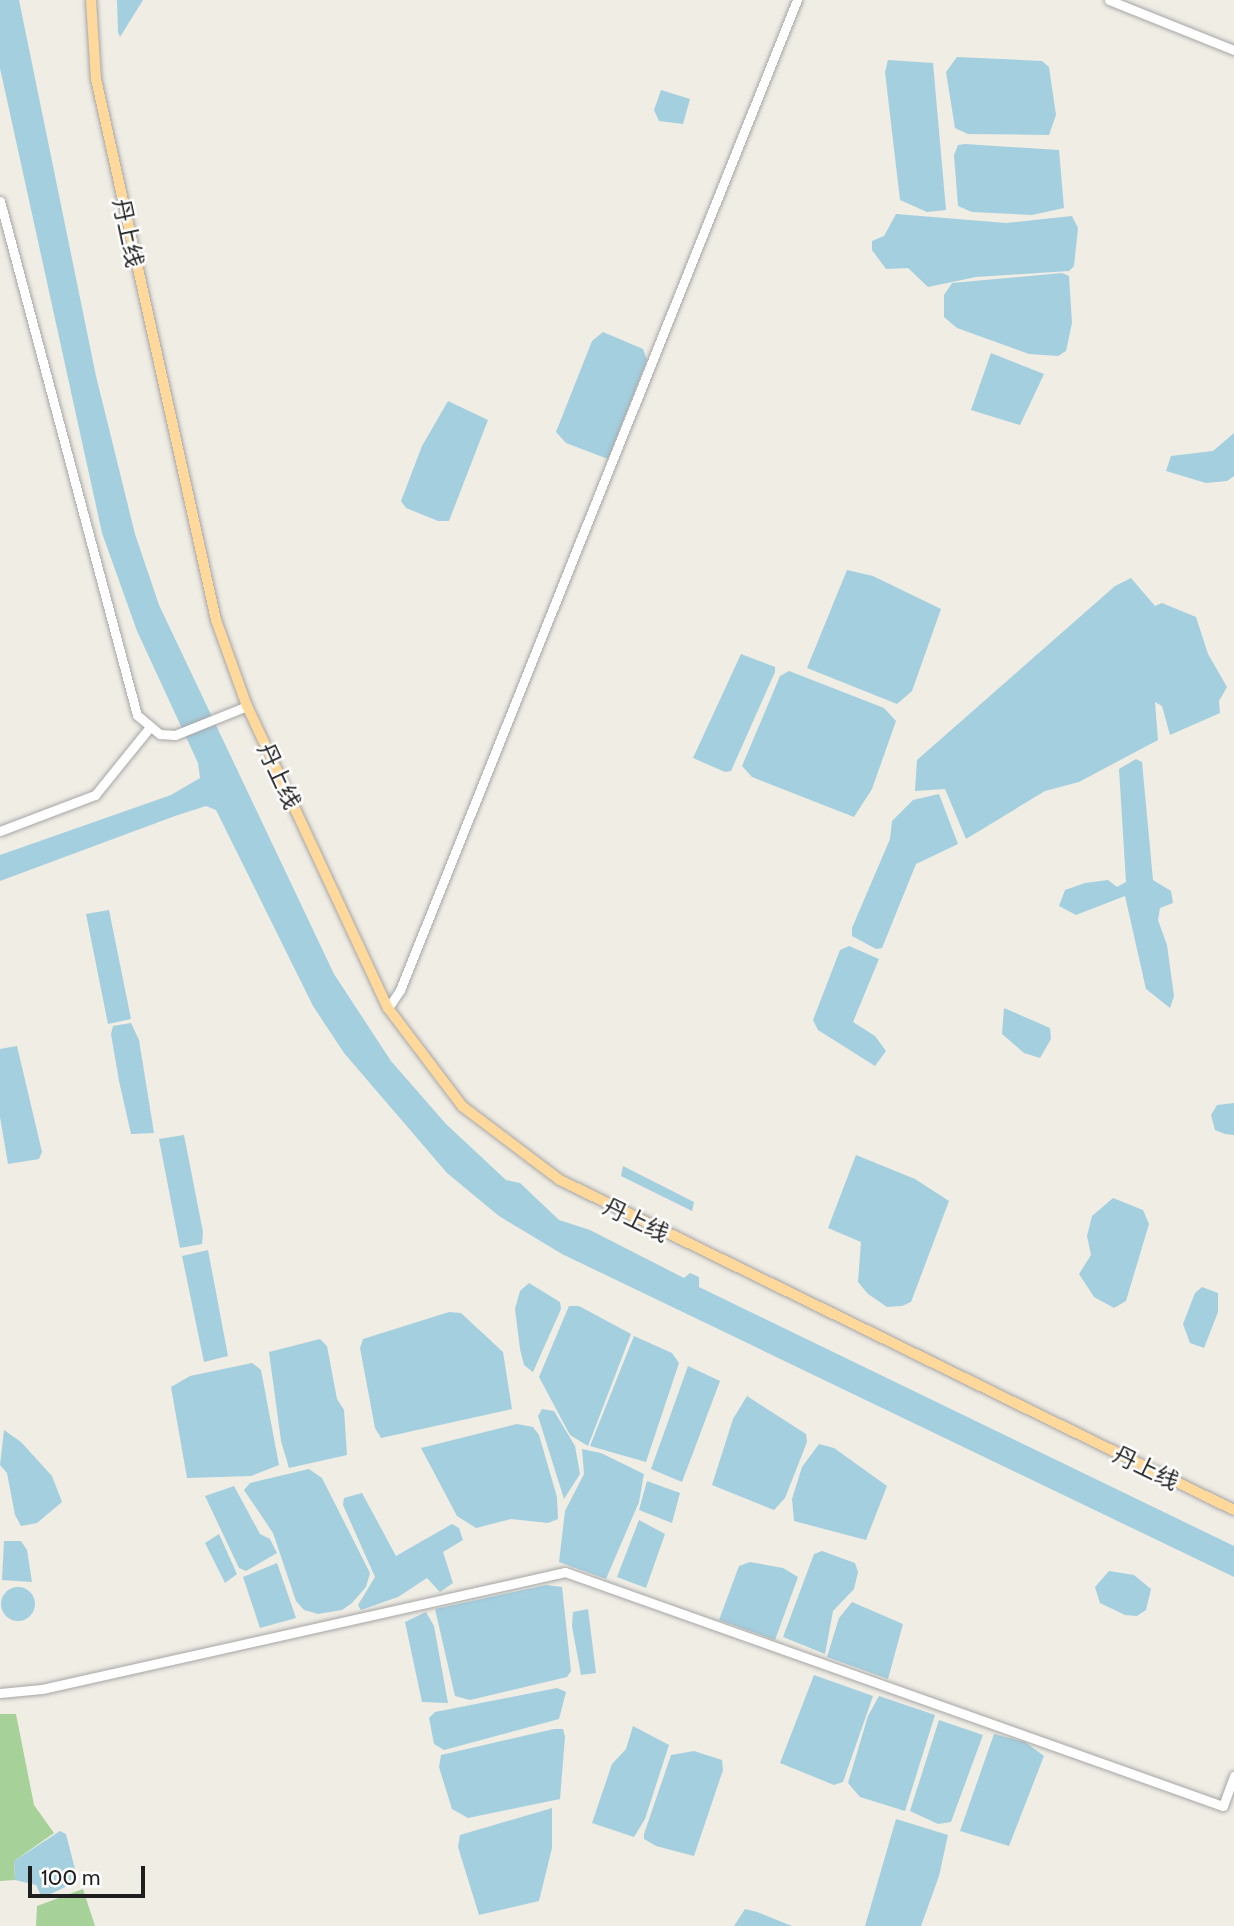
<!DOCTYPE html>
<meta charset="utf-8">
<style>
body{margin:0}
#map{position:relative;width:1234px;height:1926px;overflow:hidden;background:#f0ede5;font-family:Cabin,"Noto Sans SC",sans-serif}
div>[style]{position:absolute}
.forest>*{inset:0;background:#a6d199}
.water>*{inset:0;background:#a4cfdf}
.round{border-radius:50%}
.roads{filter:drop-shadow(0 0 2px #a6a6a6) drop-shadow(0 0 2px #a6a6a6)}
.minor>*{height:9px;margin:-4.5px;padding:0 4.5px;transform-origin:4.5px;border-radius:4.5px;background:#fff}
.major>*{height:10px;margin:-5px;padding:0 5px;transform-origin:5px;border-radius:5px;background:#ffd99c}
span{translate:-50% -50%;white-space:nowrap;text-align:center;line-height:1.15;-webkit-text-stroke:5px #fff;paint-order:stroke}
.street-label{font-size:23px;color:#1f1f1f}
.scale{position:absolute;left:28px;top:1866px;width:117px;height:32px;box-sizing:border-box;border:4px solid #1f1f1f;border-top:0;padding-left:9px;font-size:21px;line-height:24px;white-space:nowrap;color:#1f1f1f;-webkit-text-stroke:5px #fff;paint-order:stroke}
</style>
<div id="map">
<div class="forest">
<i style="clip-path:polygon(0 1714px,16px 1714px,34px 1805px,54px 1833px,14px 1861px,15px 1880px,0 1881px)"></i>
<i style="clip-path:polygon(83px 1889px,95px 1926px,36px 1926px,37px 1906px)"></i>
</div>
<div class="water">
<i style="clip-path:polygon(0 0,19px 0,96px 376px,135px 534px,159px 605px,334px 974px,391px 1061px,446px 1124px,506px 1180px,520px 1183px,559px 1220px,590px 1230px,684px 1278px,690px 1273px,699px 1277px,699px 1287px,1234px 1546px,1234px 1577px,562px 1254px,499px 1216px,447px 1173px,344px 1053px,313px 1006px,216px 810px,206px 806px,175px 816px,0 881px,0 855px,171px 795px,200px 778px,198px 763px,137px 631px,102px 533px,0 68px)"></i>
<i style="clip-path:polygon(117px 0,143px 0,120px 37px,118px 32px)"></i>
<i style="clip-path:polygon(957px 57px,1042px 61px,1049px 67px,1056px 115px,1049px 135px,968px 134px,955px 128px,946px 72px)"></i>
<i style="clip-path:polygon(888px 60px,933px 63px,946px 210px,927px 212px,900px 200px,885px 72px)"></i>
<i style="clip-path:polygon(661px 90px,690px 99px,683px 124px,659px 121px,654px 110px)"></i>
<i style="clip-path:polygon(965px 144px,1059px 150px,1064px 208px,1032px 215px,972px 212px,958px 206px,954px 155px,958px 145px)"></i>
<i style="clip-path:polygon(896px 214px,1006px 223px,1072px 216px,1078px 228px,1074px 266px,1069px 271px,976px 277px,928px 287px,908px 268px,886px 269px,872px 250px,872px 241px,884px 236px)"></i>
<i style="clip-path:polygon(1062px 273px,1069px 276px,1072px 323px,1066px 351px,1058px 356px,1029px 354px,957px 328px,944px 317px,944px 295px,952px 283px)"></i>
<i style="clip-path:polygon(603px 332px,643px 349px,647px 360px,608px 459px,566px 443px,556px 432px,592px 341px)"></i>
<i style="clip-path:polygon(991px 353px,1044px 374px,1020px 425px,971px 410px)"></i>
<i style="clip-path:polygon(448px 401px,488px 420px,449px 521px,438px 521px,406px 508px,401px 501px,422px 446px)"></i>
<i style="clip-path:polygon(1234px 433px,1234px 476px,1227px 481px,1206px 483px,1166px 471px,1171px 456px,1213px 451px)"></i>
<i style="clip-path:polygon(847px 570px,873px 576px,941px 609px,912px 691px,897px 704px,807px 668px)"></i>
<i style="clip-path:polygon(1131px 578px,1155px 606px,1162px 603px,1196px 617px,1208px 654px,1227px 687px,1219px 701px,1220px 713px,1170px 735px,1162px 706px,1155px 702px,1158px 740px,1079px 782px,1045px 791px,966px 839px,945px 789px,915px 791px,917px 760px,1115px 586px)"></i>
<i style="clip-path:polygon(741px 654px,775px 667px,775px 672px,731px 771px,725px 772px,693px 758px)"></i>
<i style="clip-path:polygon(789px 671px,884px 708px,896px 721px,872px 789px,854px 817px,752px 777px,742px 766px,780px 676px)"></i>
<i style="clip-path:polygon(1136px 759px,1142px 762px,1153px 880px,1171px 891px,1173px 903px,1160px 908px,1158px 920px,1167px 945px,1174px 996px,1170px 1008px,1146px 989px,1125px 896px,1076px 915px,1059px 906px,1065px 890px,1085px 883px,1108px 880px,1117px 887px,1126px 882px,1119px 769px)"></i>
<i style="clip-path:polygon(939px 794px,958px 844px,916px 864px,882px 948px,876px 949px,852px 936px,852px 928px,890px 839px,892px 821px,913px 800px)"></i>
<i style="clip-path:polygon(109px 910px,131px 1019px,108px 1024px,86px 914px)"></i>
<i style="clip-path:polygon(849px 946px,879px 959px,853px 1022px,875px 1036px,886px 1051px,875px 1066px,818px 1030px,813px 1020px,840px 950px)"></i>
<i style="clip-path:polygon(1004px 1008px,1050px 1028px,1051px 1039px,1040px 1058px,1024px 1053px,1002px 1034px)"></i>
<i style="clip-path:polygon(131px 1023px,139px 1040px,154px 1133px,131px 1134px,119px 1081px,111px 1034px,113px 1026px)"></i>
<i style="clip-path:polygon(17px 1046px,42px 1152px,39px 1159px,8px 1164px,0 1117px,0 1049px)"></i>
<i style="clip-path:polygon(1234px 1103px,1234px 1135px,1225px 1134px,1215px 1130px,1211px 1115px,1217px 1105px)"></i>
<i style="clip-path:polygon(184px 1135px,203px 1232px,202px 1244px,180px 1248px,159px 1139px)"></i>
<i style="clip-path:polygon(856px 1155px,915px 1179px,949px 1201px,911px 1302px,902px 1306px,887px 1307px,868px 1294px,858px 1282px,861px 1242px,828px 1228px)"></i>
<i style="clip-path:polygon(623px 1166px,694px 1202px,692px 1211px,621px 1176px)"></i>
<i style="clip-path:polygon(1113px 1198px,1143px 1210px,1149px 1224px,1126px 1301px,1114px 1308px,1094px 1297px,1079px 1274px,1091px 1255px,1087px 1236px,1092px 1216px)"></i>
<i style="clip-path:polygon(208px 1250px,228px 1356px,204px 1362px,182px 1256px)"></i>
<i style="clip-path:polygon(529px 1283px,560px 1302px,561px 1309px,533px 1372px,524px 1365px,520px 1349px,515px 1309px,520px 1291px)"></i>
<i style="clip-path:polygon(1202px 1287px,1218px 1293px,1218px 1312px,1204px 1348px,1190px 1343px,1183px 1324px,1195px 1293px)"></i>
<i style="clip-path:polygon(569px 1306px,579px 1306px,631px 1334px,588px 1446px,570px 1435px,539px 1377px)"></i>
<i style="clip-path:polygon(449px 1312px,461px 1313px,503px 1352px,512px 1409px,381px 1438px,375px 1428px,360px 1348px,363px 1339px)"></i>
<i style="clip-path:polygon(634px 1336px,672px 1353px,679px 1363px,646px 1462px,590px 1446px)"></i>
<i style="clip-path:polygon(320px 1339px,327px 1346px,337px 1399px,344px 1410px,347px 1455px,289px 1468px,281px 1441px,269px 1352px)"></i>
<i style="clip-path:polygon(252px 1363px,261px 1370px,279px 1465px,251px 1476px,187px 1478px,171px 1387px,190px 1376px)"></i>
<i style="clip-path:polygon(688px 1366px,720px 1381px,682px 1482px,651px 1469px)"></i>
<i style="clip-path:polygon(747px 1396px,806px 1434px,807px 1442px,785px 1498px,774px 1510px,712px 1485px,733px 1419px)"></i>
<i style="clip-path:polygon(542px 1409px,554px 1411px,575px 1446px,580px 1474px,564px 1499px,538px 1416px)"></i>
<i style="clip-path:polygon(517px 1424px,533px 1427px,539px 1435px,557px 1497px,558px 1519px,548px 1523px,511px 1519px,476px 1528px,457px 1516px,421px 1448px)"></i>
<i style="clip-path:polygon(4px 1430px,21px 1442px,52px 1476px,62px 1502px,37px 1523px,21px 1526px,15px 1515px,7px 1473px,0 1465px)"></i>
<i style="clip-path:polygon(819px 1444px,834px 1448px,887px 1486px,866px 1540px,794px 1521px,792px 1499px,802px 1467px)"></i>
<i style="clip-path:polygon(582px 1449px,601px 1453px,644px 1474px,639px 1502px,606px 1579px,559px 1562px,565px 1511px,584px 1474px)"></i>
<i style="clip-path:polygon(309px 1469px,322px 1478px,370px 1573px,366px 1587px,352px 1603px,342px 1610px,318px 1614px,304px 1610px,296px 1601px,273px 1533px,244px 1490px,250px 1483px)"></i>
<i style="clip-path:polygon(647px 1481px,680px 1493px,672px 1523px,639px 1510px)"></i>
<i style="clip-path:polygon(234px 1486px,260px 1534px,270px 1539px,277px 1553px,246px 1571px,239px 1568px,205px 1496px)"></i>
<i style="clip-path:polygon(362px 1493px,396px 1556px,452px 1524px,459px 1528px,463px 1540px,443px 1552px,453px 1583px,440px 1592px,427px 1578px,398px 1597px,361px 1610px,358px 1605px,375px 1577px,343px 1505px,344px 1498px)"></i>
<i style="clip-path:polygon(639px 1520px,665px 1534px,646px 1588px,617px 1577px)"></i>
<i style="clip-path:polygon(219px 1534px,237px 1574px,225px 1583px,205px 1543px)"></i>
<i style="clip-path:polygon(4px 1541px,21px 1541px,27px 1550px,32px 1582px,2px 1580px)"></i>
<i style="clip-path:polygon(822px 1551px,855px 1563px,858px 1572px,854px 1589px,833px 1611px,825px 1654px,783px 1637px,814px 1554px)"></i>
<i style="clip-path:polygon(750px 1562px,783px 1568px,798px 1577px,775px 1640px,719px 1620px,739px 1566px)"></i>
<i style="clip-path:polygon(277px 1563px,296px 1618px,260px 1628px,243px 1577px)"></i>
<i style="clip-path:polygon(1109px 1571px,1134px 1575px,1151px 1589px,1146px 1610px,1137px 1616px,1125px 1615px,1100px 1603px,1095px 1587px)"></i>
<i style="clip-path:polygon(546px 1585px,562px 1587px,571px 1671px,567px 1677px,470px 1700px,455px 1696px,435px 1609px)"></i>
<i class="round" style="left:1px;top:1587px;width:34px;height:34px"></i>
<i style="clip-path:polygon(852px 1602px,903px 1624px,888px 1679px,827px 1657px,839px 1618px)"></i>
<i style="clip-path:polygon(588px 1609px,596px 1673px,581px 1675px,572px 1626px,573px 1612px)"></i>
<i style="clip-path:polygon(426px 1612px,434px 1626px,448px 1703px,422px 1702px,405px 1622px)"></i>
<i style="clip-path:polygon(814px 1675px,873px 1696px,843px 1782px,834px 1785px,780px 1763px)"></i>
<i style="clip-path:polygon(557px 1688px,566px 1692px,559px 1719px,444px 1750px,434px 1744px,429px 1718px,435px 1712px)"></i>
<i style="clip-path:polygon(879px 1696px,935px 1715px,905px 1811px,860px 1797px,848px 1783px,868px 1716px)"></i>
<i style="clip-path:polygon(939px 1720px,983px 1735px,951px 1822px,938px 1824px,910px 1811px)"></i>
<i style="clip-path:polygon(633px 1726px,669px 1745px,645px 1819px,634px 1837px,592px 1823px,612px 1764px,626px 1749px)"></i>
<i style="clip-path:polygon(554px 1729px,563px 1729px,565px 1737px,560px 1799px,468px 1818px,452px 1809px,439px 1767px,441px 1755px)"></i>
<i style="clip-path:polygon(994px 1734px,1025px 1742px,1044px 1756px,1009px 1846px,960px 1831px)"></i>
<i style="clip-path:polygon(694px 1751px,722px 1760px,723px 1770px,694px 1856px,656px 1846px,644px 1839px,644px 1834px,671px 1755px)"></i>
<i style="clip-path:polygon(552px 1808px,552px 1848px,539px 1901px,479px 1915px,458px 1847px,460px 1835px)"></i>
<i style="clip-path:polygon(896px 1819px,948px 1835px,939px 1876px,921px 1926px,865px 1926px)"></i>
<i style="clip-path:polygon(60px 1831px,66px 1834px,78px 1881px,42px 1898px,36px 1885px,15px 1880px,14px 1861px)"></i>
<i style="clip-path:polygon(745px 1909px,757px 1912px,792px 1926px,734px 1926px)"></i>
</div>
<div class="roads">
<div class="minor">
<i style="left:1109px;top:0;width:135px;rotate:21.8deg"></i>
<i style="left:0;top:201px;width:532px;rotate:75.08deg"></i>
<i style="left:137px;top:715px;width:30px;rotate:40deg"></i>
<i style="left:160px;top:734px;width:15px;rotate:4deg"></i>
<i style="left:175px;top:735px;width:78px;rotate:-21.9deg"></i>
<i style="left:0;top:831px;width:102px;rotate:-20.8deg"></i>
<i style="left:95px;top:795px;width:86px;rotate:-51.1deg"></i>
<i style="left:388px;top:1008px;width:22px;rotate:-56deg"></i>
<i style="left:400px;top:990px;width:1067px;rotate:-68.15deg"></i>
<i style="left:0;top:1693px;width:42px;rotate:-5.4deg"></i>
<i style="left:42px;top:1689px;width:536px;rotate:-12.61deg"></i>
<i style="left:565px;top:1572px;width:698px;rotate:19.58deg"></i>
<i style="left:1223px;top:1806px;width:32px;rotate:-70deg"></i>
</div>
<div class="major">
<i style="left:91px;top:0;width:79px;rotate:86.4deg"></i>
<i style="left:96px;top:79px;width:554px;rotate:77.49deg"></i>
<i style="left:216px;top:620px;width:91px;rotate:70.2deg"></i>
<i style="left:247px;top:706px;width:333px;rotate:65deg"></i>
<i style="left:388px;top:1008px;width:123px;rotate:52.9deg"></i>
<i style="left:462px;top:1106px;width:123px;rotate:37.1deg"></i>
<i style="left:560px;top:1180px;width:750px;rotate:26.09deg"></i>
</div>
</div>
<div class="street-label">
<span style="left:128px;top:233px;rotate:78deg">丹上线</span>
<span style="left:279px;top:776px;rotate:65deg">丹上线</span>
<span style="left:636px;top:1220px;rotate:26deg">丹上线</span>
<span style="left:1146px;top:1468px;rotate:26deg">丹上线</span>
</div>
<div class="scale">100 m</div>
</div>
